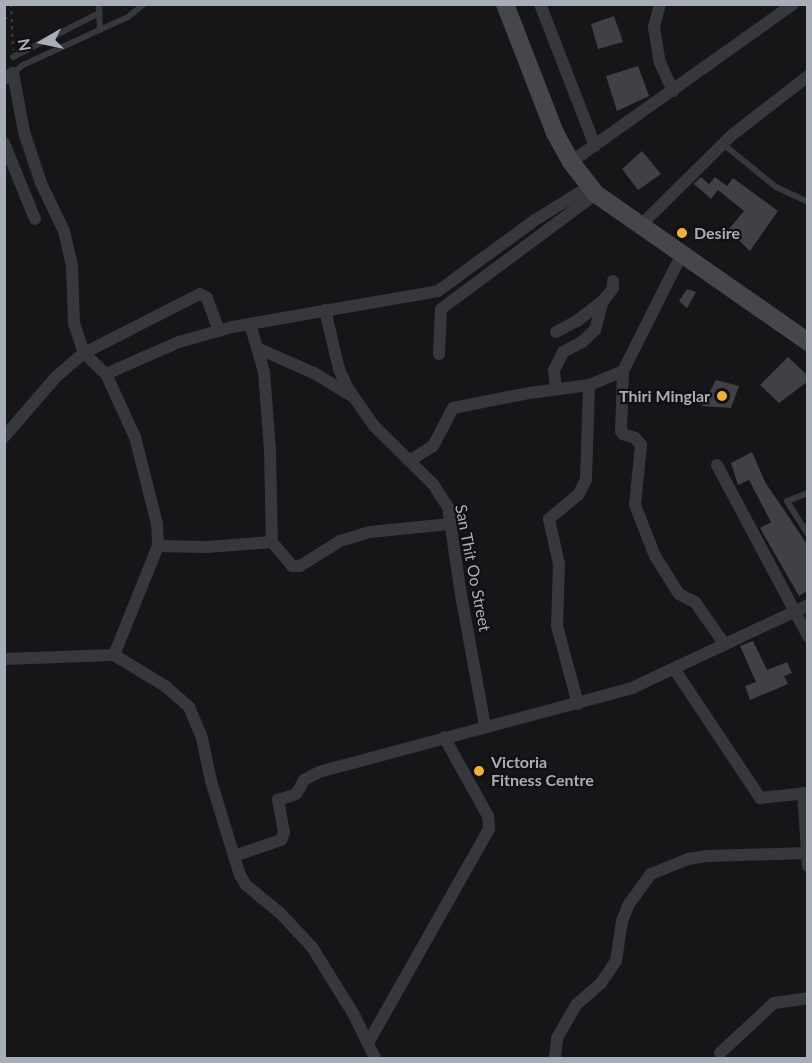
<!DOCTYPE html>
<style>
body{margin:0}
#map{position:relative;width:812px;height:1063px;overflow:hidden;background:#161618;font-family:Lato,sans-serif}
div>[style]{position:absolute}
.building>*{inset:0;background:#404145}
.path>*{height:2px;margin-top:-1px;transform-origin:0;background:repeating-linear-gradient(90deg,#3d3f44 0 3px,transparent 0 7.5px)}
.lane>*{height:6px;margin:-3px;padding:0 3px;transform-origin:3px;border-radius:3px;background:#37383d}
.street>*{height:12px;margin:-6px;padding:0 6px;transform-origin:6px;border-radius:6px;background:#37383d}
.secondary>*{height:18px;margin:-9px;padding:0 9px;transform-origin:9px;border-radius:9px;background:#45474d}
.dots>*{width:16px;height:16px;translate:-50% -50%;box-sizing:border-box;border:3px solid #111113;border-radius:50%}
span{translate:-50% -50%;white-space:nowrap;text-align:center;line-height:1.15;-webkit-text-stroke:4.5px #111113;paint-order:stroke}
.poi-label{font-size:16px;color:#a8adb8;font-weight:700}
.left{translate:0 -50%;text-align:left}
.right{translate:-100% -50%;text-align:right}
.street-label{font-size:16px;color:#a8adb8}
.frame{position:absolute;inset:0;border:6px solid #a8adb8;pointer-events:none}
.north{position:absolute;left:12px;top:12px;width:60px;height:60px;-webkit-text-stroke:4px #111113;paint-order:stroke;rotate:261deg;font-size:16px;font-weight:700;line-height:24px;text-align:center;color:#a8adb8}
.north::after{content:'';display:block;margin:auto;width:21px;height:27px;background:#a8adb8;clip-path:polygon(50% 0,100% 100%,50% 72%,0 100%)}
</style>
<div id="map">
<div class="building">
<i style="clip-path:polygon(614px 16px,623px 42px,598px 49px,591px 24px)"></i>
<i style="clip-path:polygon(638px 66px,649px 96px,617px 111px,606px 76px)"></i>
<i style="clip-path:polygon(642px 151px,661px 174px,638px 190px,622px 169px)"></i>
<i style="clip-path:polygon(701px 177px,709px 184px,715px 177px,727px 186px,733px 178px,778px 211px,750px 251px,728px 230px,744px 211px,718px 190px,711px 199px,694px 184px)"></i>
<i style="clip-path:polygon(687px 289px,696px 292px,687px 308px,679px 301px)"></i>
<i style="clip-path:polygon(788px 357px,807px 375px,807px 382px,779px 403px,760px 385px)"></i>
<i style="clip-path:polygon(716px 380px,739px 386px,731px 408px,702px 406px)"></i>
<i style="clip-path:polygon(752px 452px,765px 482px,807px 544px,807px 591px,799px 596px,760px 528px,771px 522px,749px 480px,738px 485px,731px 463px)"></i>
<i style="clip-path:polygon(753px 641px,767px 670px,787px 662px,792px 673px,784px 676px,788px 684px,750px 700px,745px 686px,756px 682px,740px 646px)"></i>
</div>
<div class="path">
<i style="left:11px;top:4px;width:46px;rotate:87.5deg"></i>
<i style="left:4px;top:18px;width:7px"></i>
</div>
<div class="lane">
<i style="left:99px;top:4px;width:26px;rotate:88deg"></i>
<i style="left:13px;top:57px;width:97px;rotate:-27.1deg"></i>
<i style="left:13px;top:73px;width:13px;rotate:-39deg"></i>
<i style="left:23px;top:65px;width:115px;rotate:-24.6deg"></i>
<i style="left:128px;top:17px;width:21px;rotate:-39deg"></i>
<i style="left:723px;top:144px;width:68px;rotate:39.1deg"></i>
<i style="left:776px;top:187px;width:35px;rotate:25deg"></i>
<i style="left:808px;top:493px;width:22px;rotate:159deg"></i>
<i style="left:787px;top:501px;width:40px;rotate:58deg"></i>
</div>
<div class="street">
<i style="left:540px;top:4px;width:152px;rotate:68.8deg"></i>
<i style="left:660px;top:4px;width:24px;rotate:105deg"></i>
<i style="left:654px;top:27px;width:36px;rotate:81deg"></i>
<i style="left:660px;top:63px;width:31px;rotate:65deg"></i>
<i style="left:4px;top:79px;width:11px;rotate:-34deg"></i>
<i style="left:13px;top:73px;width:60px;rotate:79.4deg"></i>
<i style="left:24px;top:132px;width:54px;rotate:71.6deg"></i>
<i style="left:41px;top:183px;width:53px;rotate:64.4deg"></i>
<i style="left:64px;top:231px;width:37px;rotate:77deg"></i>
<i style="left:72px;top:267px;width:56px;rotate:88deg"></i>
<i style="left:74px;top:323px;width:32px;rotate:72deg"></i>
<i style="left:84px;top:353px;width:130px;rotate:-27deg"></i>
<i style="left:200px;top:294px;width:8px;rotate:30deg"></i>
<i style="left:207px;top:298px;width:35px;rotate:70deg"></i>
<i style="left:4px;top:143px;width:82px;rotate:67.8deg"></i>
<i style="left:571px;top:162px;width:272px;rotate:-35.4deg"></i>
<i style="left:641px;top:225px;width:128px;rotate:-44.7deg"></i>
<i style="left:732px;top:135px;width:96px;rotate:-37.8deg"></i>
<i style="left:682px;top:254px;width:131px;rotate:116.8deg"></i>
<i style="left:623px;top:371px;width:60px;rotate:91.9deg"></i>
<i style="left:621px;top:431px;width:4px;rotate:56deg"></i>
<i style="left:623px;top:434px;width:13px;rotate:18deg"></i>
<i style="left:635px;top:438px;width:9px;rotate:49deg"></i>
<i style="left:641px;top:445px;width:60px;rotate:95.7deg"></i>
<i style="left:635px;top:505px;width:55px;rotate:68.6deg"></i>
<i style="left:655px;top:556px;width:45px;rotate:57.7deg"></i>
<i style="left:679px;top:594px;width:18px;rotate:27deg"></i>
<i style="left:695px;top:602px;width:52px;rotate:55.1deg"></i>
<i style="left:325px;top:310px;width:61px;rotate:76.7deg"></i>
<i style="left:339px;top:369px;width:20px;rotate:66deg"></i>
<i style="left:347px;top:387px;width:47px;rotate:55.3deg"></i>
<i style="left:374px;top:426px;width:83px;rotate:44.5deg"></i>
<i style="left:433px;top:484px;width:27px;rotate:57deg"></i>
<i style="left:448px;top:507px;width:89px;rotate:81.6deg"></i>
<i style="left:461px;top:595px;width:133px;rotate:79.6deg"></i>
<i style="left:250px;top:324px;width:50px;rotate:73.7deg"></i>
<i style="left:264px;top:372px;width:78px;rotate:85.6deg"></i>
<i style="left:270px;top:450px;width:92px;rotate:88.8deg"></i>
<i style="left:272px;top:542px;width:31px;rotate:50deg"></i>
<i style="left:292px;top:566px;width:8px"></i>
<i style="left:300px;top:566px;width:47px;rotate:-32deg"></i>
<i style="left:340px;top:541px;width:31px;rotate:-17deg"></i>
<i style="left:370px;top:532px;width:80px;rotate:-5.7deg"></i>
<i style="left:556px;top:332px;width:24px;rotate:-28deg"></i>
<i style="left:577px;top:321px;width:33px;rotate:-38deg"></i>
<i style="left:257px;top:348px;width:62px;rotate:23.7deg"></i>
<i style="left:314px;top:373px;width:44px;rotate:31.2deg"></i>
<i style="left:439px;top:354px;width:45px;rotate:-87.5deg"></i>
<i style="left:441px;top:309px;width:193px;rotate:-36.6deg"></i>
<i style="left:106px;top:374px;width:69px;rotate:65.3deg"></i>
<i style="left:135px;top:437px;width:90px;rotate:75.8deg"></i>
<i style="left:157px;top:524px;width:22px;rotate:87deg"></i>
<i style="left:158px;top:546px;width:118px;rotate:112deg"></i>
<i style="left:556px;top:389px;width:19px;rotate:-96deg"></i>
<i style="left:554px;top:370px;width:20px;rotate:-63deg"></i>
<i style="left:563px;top:352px;width:21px;rotate:-28deg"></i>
<i style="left:582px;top:342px;width:18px;rotate:-43deg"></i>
<i style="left:595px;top:330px;width:30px;rotate:-75deg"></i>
<i style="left:603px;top:301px;width:16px;rotate:-52deg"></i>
<i style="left:613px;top:288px;width:7px;rotate:-90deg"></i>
<i style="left:4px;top:437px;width:79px;rotate:-49.1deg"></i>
<i style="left:56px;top:377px;width:37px;rotate:-41deg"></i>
<i style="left:84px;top:353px;width:30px;rotate:44deg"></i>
<i style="left:106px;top:374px;width:80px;rotate:-23.7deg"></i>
<i style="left:179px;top:342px;width:55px;rotate:-15.8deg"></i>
<i style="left:232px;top:327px;width:209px;rotate:-9.9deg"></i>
<i style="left:438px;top:291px;width:120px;rotate:-36.2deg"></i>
<i style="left:535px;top:220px;width:65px;rotate:-31.7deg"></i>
<i style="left:409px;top:461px;width:28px;rotate:-32deg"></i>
<i style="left:433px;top:446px;width:43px;rotate:-62.2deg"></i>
<i style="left:453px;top:408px;width:77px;rotate:-11.2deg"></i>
<i style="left:529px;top:393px;width:61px;rotate:-7.6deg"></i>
<i style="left:717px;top:465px;width:194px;rotate:62deg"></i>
<i style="left:158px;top:546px;width:49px;rotate:1.2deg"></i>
<i style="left:207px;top:547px;width:65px;rotate:-4.4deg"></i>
<i style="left:4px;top:659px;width:110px;rotate:-2.1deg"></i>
<i style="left:114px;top:655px;width:60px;rotate:31.3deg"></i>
<i style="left:165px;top:686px;width:32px;rotate:41deg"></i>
<i style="left:189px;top:707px;width:34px;rotate:67deg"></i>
<i style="left:202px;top:738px;width:44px;rotate:78.2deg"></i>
<i style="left:211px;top:781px;width:98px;rotate:72.9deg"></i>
<i style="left:240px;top:875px;width:12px;rotate:59deg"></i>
<i style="left:246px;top:885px;width:45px;rotate:39.6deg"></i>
<i style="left:281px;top:914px;width:45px;rotate:46.8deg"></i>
<i style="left:312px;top:947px;width:78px;rotate:58.2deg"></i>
<i style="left:353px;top:1013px;width:50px;rotate:63.9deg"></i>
<i style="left:675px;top:670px;width:154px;rotate:56.4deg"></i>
<i style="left:760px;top:798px;width:48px;rotate:-5.9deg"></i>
<i style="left:578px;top:704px;width:81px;rotate:-105.1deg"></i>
<i style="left:557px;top:626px;width:62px;rotate:-88.2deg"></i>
<i style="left:559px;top:564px;width:46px;rotate:-102.5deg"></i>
<i style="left:549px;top:519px;width:38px;rotate:-40deg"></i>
<i style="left:578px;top:495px;width:17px;rotate:-62deg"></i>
<i style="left:586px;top:480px;width:95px;rotate:-88.2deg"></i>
<i style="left:589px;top:385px;width:37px;rotate:-22deg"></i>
<i style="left:803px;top:793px;width:73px;rotate:86.1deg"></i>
<i style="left:234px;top:856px;width:50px;rotate:-18.8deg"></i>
<i style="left:281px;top:840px;width:8px;rotate:-67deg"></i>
<i style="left:284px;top:833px;width:34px;rotate:-100deg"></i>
<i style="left:278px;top:800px;width:19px;rotate:-18deg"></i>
<i style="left:296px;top:794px;width:16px;rotate:-60deg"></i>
<i style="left:304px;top:780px;width:17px;rotate:-28deg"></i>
<i style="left:319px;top:772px;width:324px;rotate:-15deg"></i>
<i style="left:632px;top:688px;width:195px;rotate:-25.2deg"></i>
<i style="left:368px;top:1043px;width:246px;rotate:-60.5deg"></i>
<i style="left:489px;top:829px;width:13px;rotate:-94deg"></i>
<i style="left:488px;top:816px;width:90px;rotate:-119.1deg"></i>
<i style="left:720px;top:1053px;width:74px;rotate:-42.8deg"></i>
<i style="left:774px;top:1003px;width:34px;rotate:-8deg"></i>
<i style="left:555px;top:1058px;width:20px;rotate:-84deg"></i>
<i style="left:557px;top:1038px;width:39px;rotate:-60deg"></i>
<i style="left:577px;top:1004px;width:32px;rotate:-41deg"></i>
<i style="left:601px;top:983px;width:27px;rotate:-56deg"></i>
<i style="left:616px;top:961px;width:40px;rotate:-81.5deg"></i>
<i style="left:622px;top:921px;width:18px;rotate:-68deg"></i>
<i style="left:629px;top:904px;width:37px;rotate:-54deg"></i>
<i style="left:651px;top:874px;width:40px;rotate:-22deg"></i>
<i style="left:688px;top:859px;width:20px;rotate:-9deg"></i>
<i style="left:708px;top:856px;width:99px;rotate:-1.7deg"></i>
</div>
<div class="secondary">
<i style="left:505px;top:4px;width:138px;rotate:68.8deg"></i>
<i style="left:555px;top:133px;width:33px;rotate:61deg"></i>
<i style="left:571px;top:162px;width:41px;rotate:52deg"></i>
<i style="left:596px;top:194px;width:259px;rotate:34.9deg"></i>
</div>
<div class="dots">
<i style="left:682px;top:233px;background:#f2b134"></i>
<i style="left:722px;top:396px;background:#f2b134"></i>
<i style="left:479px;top:771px;background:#f2b134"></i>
</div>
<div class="poi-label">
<span class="left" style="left:694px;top:233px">Desire</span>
<span class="right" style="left:710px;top:396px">Thiri Minglar</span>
<span class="left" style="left:491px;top:771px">Victoria<br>Fitness Centre</span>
</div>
<div class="street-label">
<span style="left:473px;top:568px;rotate:79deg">San Thit Oo Street</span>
</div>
<div class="frame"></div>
<div class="north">N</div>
</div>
